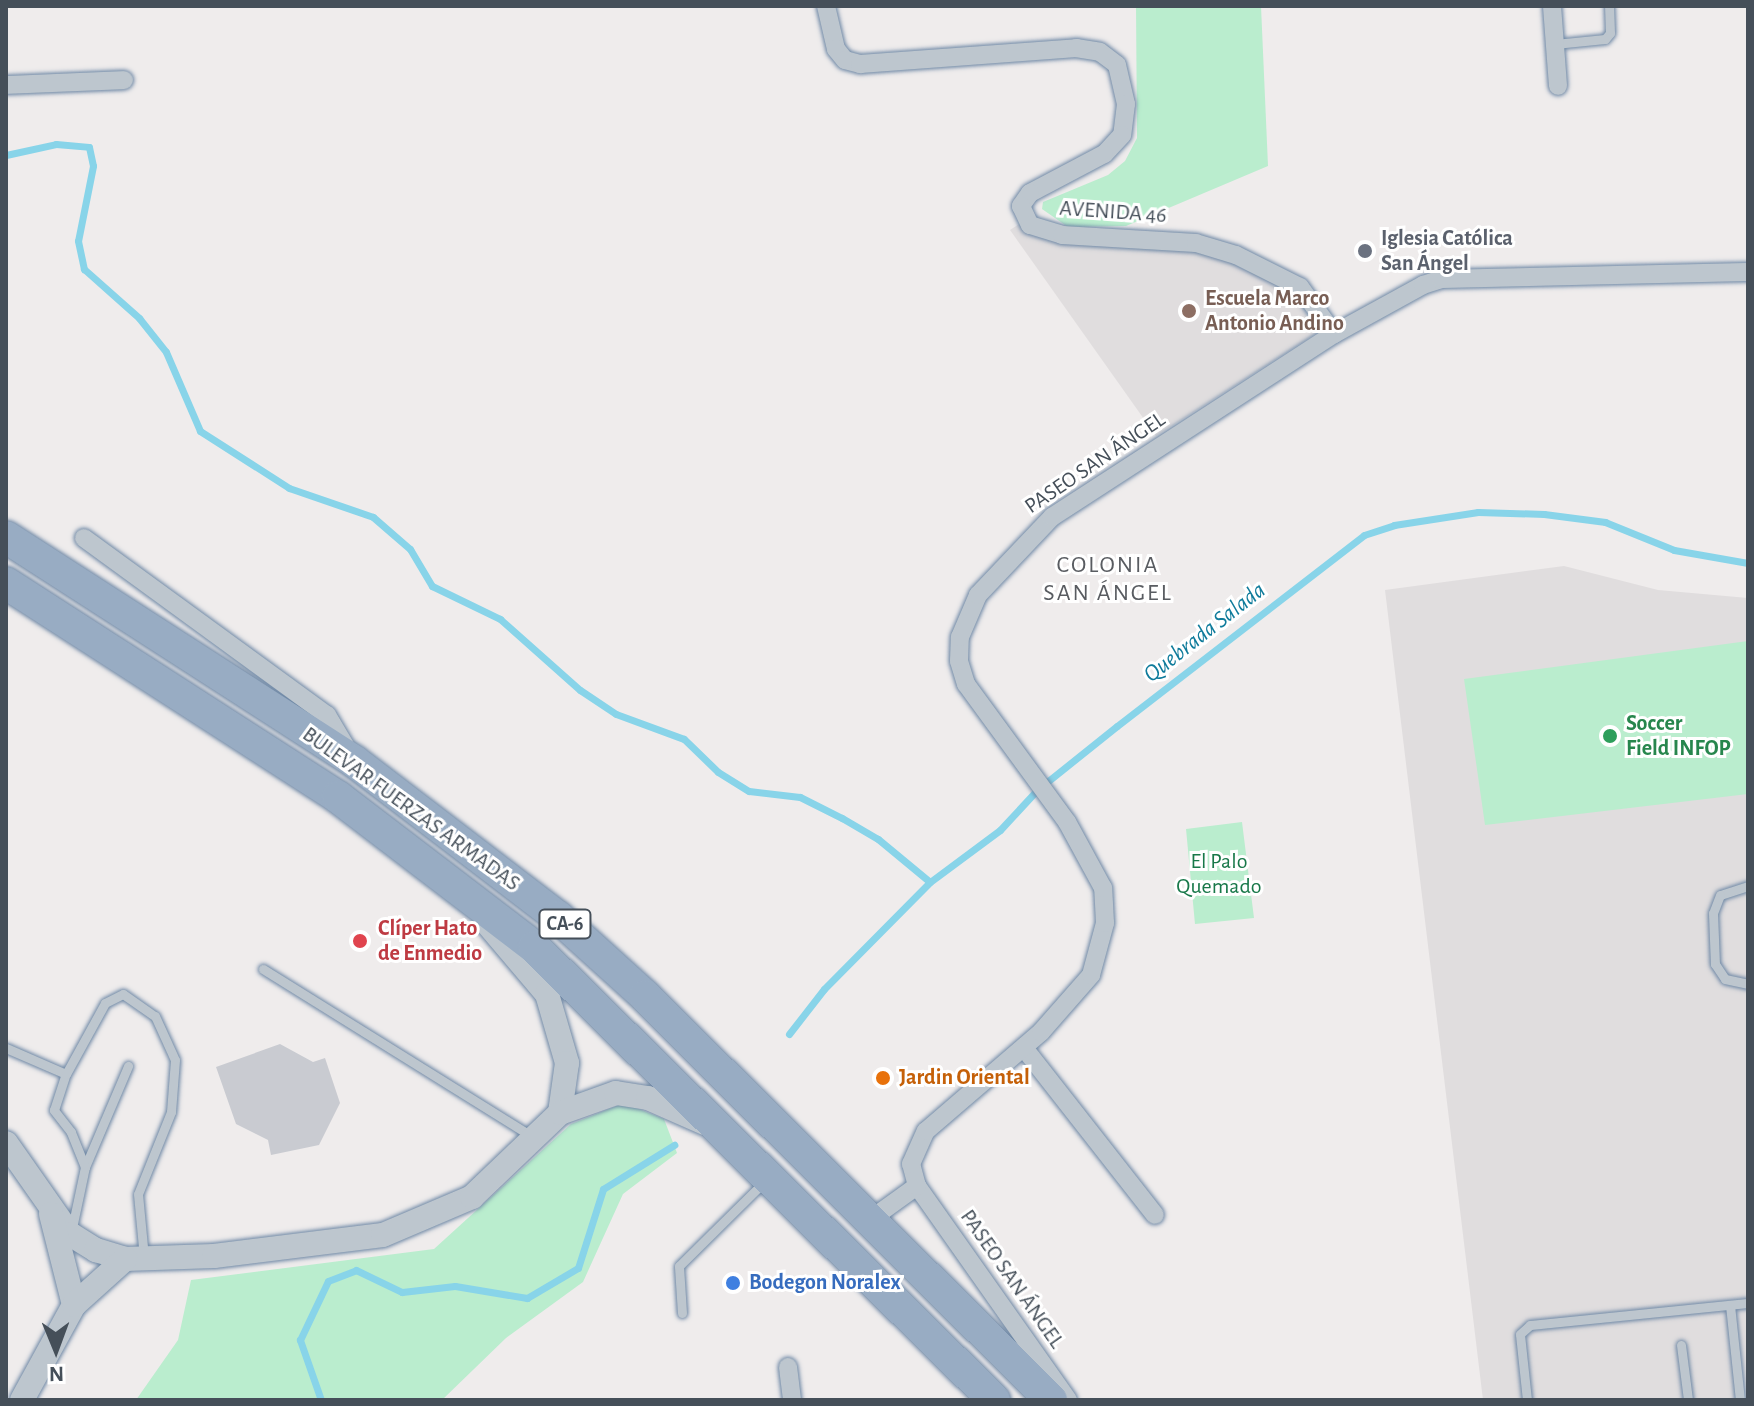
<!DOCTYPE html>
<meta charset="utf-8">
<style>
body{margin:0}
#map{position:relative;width:1754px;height:1406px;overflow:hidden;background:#efecec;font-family:"Alegreya Sans",sans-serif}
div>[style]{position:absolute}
.education>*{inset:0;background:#e0ddde}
.green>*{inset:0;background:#baedce}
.stream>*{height:7px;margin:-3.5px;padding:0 3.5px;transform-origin:3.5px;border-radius:3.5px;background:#88d4e9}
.building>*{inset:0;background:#c9cbd1}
.roads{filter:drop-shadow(0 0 2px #7089a6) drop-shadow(0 0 2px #7089a6)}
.service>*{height:9px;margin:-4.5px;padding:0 4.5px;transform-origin:4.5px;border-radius:4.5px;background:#bdc6ce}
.minor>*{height:18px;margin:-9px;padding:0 9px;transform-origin:9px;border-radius:9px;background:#bdc6ce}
.tertiary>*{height:24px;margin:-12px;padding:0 12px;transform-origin:12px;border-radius:12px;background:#bdc6ce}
.trunk>*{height:32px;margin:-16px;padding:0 16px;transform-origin:16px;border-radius:16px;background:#98acc3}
.dots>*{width:22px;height:22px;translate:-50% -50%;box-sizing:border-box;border:4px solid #fff;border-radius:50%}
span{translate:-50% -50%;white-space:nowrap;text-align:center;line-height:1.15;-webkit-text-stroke:6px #fff;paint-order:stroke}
.shield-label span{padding:2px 6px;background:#fff;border:2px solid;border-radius:6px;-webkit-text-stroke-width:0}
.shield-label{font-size:20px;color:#454f59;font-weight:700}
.street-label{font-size:22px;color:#454f59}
.worship-label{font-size:22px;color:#5b616d;font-weight:700}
.left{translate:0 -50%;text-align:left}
.education-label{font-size:22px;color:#785e54;font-weight:700}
.leisure-label{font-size:22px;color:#27864d;font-weight:700}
.park-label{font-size:22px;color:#187849}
.health-label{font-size:22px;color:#be3a42;font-weight:700}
.food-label{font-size:22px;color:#c56008;font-weight:700}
.shop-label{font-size:22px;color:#366cbe;font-weight:700}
.neighbourhood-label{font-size:24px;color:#595c61;letter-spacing:2px}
.water-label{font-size:24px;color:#0f7b9b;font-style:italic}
.frame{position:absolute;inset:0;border:8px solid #454f59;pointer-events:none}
.north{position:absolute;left:16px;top:1310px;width:80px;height:80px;-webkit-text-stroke:6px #fff;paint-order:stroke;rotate:179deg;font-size:22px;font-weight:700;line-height:32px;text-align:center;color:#454f59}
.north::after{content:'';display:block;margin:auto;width:28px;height:36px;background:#454f59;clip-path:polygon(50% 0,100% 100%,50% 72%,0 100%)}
</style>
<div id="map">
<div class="education">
<i style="clip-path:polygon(1022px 222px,1211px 252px,1297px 294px,1323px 329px,1156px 436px,1010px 230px)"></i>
<i style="clip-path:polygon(1564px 566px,1658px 590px,1748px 598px,1748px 1400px,1483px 1400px,1385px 590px)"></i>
</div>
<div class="green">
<i style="clip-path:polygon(1136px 6px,1261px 6px,1268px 166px,1126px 226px,1068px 227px,1042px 209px,1043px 202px,1108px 175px,1125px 161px,1137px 138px)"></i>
<i style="clip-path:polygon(1748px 641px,1748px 794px,1485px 825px,1464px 679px)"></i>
<i style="clip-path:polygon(1242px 822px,1254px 918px,1195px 924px,1186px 829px)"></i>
<i style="clip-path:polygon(624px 1103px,664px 1119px,677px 1153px,623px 1194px,583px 1282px,506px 1338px,442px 1400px,136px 1400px,178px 1340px,191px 1280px,434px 1249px,571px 1124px)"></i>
</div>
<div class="stream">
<i style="left:6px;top:155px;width:51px;rotate:-12.4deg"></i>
<i style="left:56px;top:144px;width:33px;rotate:5deg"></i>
<i style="left:89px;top:147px;width:19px;rotate:78deg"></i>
<i style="left:93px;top:166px;width:76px;rotate:101.3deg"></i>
<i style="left:78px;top:241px;width:29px;rotate:78deg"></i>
<i style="left:84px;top:269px;width:74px;rotate:41.7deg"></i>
<i style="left:139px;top:318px;width:43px;rotate:51.5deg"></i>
<i style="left:166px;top:352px;width:86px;rotate:66.7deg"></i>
<i style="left:200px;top:431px;width:106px;rotate:32.6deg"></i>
<i style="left:289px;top:488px;width:89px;rotate:19deg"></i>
<i style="left:373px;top:517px;width:49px;rotate:40.9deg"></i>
<i style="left:410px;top:549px;width:43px;rotate:59.3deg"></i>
<i style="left:432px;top:586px;width:76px;rotate:25.9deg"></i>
<i style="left:500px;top:619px;width:107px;rotate:41.6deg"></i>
<i style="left:580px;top:690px;width:43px;rotate:33.7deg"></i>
<i style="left:616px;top:714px;width:72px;rotate:20.2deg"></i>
<i style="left:684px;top:739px;width:47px;rotate:44.1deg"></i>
<i style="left:718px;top:772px;width:36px;rotate:32deg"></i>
<i style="left:749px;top:791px;width:51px;rotate:6.7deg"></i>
<i style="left:800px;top:797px;width:47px;rotate:26.6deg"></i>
<i style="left:842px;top:818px;width:42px;rotate:30.3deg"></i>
<i style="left:878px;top:839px;width:67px;rotate:39.6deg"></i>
<i style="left:789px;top:1034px;width:57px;rotate:-52.1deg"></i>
<i style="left:824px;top:989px;width:151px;rotate:-45.3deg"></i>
<i style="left:930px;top:882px;width:87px;rotate:-36.6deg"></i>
<i style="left:1000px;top:830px;width:54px;rotate:-47.2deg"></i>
<i style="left:1037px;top:790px;width:102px;rotate:-38.7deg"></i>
<i style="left:1117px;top:726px;width:312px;rotate:-37.7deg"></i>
<i style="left:1364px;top:535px;width:32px;rotate:-18deg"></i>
<i style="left:1394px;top:525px;width:85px;rotate:-8.8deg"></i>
<i style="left:1478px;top:512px;width:66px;rotate:1.7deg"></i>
<i style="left:1544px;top:514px;width:62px;rotate:7.5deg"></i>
<i style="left:1605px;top:522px;width:74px;rotate:22.1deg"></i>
<i style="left:1674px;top:550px;width:75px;rotate:10deg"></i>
<i style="left:321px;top:1400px;width:64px;rotate:-109.3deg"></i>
<i style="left:300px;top:1340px;width:65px;rotate:-64.6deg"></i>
<i style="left:328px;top:1281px;width:30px;rotate:-21deg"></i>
<i style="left:356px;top:1270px;width:51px;rotate:25.6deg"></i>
<i style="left:402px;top:1292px;width:53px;rotate:-6.5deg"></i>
<i style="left:455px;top:1286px;width:73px;rotate:9.5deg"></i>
<i style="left:527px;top:1298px;width:59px;rotate:-30.5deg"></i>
<i style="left:578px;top:1268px;width:83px;rotate:-72.4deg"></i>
<i style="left:603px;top:1189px;width:84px;rotate:-31.8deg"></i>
</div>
<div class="building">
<i style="clip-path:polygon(280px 1044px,313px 1062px,325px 1058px,340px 1103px,319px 1145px,271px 1155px,268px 1140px,236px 1124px,216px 1067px)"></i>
</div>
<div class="roads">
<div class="service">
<i style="left:1555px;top:44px;width:50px;rotate:-5.7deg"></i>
<i style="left:1605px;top:39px;width:8px;rotate:-50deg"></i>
<i style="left:1610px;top:33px;width:27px;rotate:-92deg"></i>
<i style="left:1748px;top:886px;width:29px;rotate:162deg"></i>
<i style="left:1720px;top:895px;width:19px;rotate:111deg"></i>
<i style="left:1713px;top:913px;width:51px;rotate:87.8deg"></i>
<i style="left:1715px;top:964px;width:18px;rotate:56deg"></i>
<i style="left:1725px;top:979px;width:24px;rotate:12deg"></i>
<i style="left:263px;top:969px;width:316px;rotate:31.9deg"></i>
<i style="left:6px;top:1048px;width:65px;rotate:23.4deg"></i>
<i style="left:85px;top:1167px;width:110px;rotate:-66.9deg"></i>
<i style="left:72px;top:1228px;width:62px;rotate:-78deg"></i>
<i style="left:85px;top:1167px;width:38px;rotate:-112deg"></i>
<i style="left:71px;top:1132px;width:28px;rotate:-128deg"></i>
<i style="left:54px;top:1110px;width:38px;rotate:-72deg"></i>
<i style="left:66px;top:1074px;width:81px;rotate:-61.2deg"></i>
<i style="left:105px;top:1003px;width:20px;rotate:-27deg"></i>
<i style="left:123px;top:994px;width:39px;rotate:35deg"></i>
<i style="left:155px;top:1016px;width:48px;rotate:65.6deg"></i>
<i style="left:175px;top:1060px;width:52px;rotate:94.4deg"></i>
<i style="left:171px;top:1112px;width:88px;rotate:111.9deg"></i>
<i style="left:138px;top:1194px;width:64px;rotate:84.6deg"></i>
<i style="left:1730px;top:1305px;width:96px;rotate:84deg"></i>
<i style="left:682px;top:1313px;width:47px;rotate:-93.7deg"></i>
<i style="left:679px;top:1266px;width:120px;rotate:-44.7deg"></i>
<i style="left:1681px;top:1345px;width:55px;rotate:82.7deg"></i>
<i style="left:1527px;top:1400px;width:66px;rotate:-96.1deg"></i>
<i style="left:1520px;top:1334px;width:13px;rotate:-42deg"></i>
<i style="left:1530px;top:1325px;width:219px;rotate:-5.8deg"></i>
</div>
<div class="minor">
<i style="left:826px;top:6px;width:44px;rotate:76.9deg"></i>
<i style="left:836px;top:49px;width:14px;rotate:51deg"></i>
<i style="left:845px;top:60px;width:16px;rotate:15deg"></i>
<i style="left:860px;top:64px;width:217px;rotate:-4.2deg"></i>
<i style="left:1076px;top:48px;width:24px;rotate:9deg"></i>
<i style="left:1100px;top:52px;width:21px;rotate:37deg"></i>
<i style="left:1117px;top:65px;width:40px;rotate:77deg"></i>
<i style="left:1126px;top:104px;width:31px;rotate:97deg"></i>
<i style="left:1122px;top:135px;width:26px;rotate:133deg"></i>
<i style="left:1104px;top:154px;width:84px;rotate:152.2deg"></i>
<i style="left:1030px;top:193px;width:16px;rotate:125deg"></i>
<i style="left:1021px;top:206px;width:21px;rotate:65deg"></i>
<i style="left:1030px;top:225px;width:34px;rotate:17deg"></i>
<i style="left:1062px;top:235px;width:134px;rotate:3.4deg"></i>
<i style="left:1196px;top:243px;width:42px;rotate:16.7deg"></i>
<i style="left:1236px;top:255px;width:72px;rotate:26.6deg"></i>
<i style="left:1300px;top:287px;width:58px;rotate:54.1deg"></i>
<i style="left:1552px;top:6px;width:80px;rotate:85.7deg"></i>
<i style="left:6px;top:85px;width:118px;rotate:-2.4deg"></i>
<i style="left:84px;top:538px;width:301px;rotate:36.1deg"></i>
<i style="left:327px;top:715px;width:43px;rotate:59.3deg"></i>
<i style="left:1024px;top:1048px;width:212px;rotate:51.9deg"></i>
<i style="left:867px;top:1222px;width:62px;rotate:-35.8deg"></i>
<i style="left:788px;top:1367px;width:33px;rotate:83deg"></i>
<i style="left:1068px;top:1400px;width:262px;rotate:-125.2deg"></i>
<i style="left:917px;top:1186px;width:23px;rotate:-105deg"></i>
<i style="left:911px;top:1164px;width:36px;rotate:-66deg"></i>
<i style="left:926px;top:1131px;width:152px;rotate:-40.7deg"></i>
<i style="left:1041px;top:1032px;width:76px;rotate:-48.7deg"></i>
<i style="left:1091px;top:975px;width:54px;rotate:-74.9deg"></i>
<i style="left:1105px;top:923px;width:35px;rotate:-93deg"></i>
<i style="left:1103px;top:888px;width:75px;rotate:-118.6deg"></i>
<i style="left:1067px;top:822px;width:171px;rotate:-126.2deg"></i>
<i style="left:966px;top:684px;width:24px;rotate:-107deg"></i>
<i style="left:959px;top:661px;width:24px;rotate:-88deg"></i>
<i style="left:960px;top:637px;width:46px;rotate:-66.8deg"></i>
<i style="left:978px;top:595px;width:108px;rotate:-46.5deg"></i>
<i style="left:1052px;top:517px;width:336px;rotate:-33deg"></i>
<i style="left:1334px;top:334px;width:102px;rotate:-28.8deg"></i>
<i style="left:1423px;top:285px;width:19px;rotate:-18deg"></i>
<i style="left:1441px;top:279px;width:307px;rotate:-1.3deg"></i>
</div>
<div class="tertiary">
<i style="left:486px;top:922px;width:94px;rotate:49.7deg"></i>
<i style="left:547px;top:994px;width:72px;rotate:73.8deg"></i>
<i style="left:567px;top:1063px;width:50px;rotate:98deg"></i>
<i style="left:6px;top:1143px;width:111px;rotate:54.9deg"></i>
<i style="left:70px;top:1234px;width:31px;rotate:32deg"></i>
<i style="left:96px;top:1250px;width:30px;rotate:17deg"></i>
<i style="left:125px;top:1259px;width:89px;rotate:-1.9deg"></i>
<i style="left:214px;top:1256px;width:170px;rotate:-7.1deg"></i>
<i style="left:383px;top:1235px;width:97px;rotate:-23.1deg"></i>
<i style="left:472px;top:1197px;width:122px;rotate:-43.7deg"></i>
<i style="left:560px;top:1113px;width:59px;rotate:-19.7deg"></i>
<i style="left:616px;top:1093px;width:32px;rotate:9deg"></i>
<i style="left:648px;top:1098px;width:62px;rotate:23.7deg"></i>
<i style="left:51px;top:1214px;width:94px;rotate:75.8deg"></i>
<i style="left:22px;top:1400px;width:108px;rotate:-61.3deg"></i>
<i style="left:74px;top:1305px;width:69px;rotate:-42deg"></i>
</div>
<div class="trunk">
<i style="left:6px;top:537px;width:415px;rotate:32.8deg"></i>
<i style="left:355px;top:762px;width:255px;rotate:37.4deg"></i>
<i style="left:558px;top:917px;width:118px;rotate:42.2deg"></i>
<i style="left:645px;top:996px;width:573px;rotate:44.86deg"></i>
<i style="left:6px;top:583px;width:395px;rotate:32.8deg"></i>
<i style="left:338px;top:797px;width:247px;rotate:37.4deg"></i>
<i style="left:534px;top:947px;width:646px;rotate:44.56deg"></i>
</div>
</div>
<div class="dots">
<i style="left:1365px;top:251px;background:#6b7280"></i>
<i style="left:1189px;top:311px;background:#8d6e63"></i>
<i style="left:1610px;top:736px;background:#2e9e5b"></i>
<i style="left:360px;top:941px;background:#e0444e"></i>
<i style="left:883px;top:1078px;background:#e8710a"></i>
<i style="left:733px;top:1283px;background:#3f7fe0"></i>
</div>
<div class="shield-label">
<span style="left:565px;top:924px">CA-6</span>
</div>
<div class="street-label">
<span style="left:1113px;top:212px;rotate:4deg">AVENIDA 46</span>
<span style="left:1095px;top:463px;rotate:-34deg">PASEO SAN ÁNGEL</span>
<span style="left:411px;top:809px;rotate:36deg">BULEVAR FUERZAS ARMADAS</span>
<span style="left:1012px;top:1279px;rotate:55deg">PASEO SAN ÁNGEL</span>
</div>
<div class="worship-label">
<span class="left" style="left:1381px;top:251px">Iglesia Católica<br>San Ángel</span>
</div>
<div class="education-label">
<span class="left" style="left:1205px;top:311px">Escuela Marco<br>Antonio Andino</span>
</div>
<div class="leisure-label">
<span class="left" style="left:1626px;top:736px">Soccer<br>Field INFOP</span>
</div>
<div class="park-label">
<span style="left:1219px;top:874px">El Palo<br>Quemado</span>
</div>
<div class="health-label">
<span class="left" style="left:378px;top:941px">Clíper Hato<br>de Enmedio</span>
</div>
<div class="food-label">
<span class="left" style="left:899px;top:1078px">Jardin Oriental</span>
</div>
<div class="shop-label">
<span class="left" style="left:749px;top:1283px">Bodegon Noralex</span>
</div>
<div class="neighbourhood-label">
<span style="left:1108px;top:580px">COLONIA<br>SAN ÁNGEL</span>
</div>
<div class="water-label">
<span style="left:1205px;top:633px;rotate:-38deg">Quebrada Salada</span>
</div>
<div class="frame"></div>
<div class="north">N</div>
</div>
